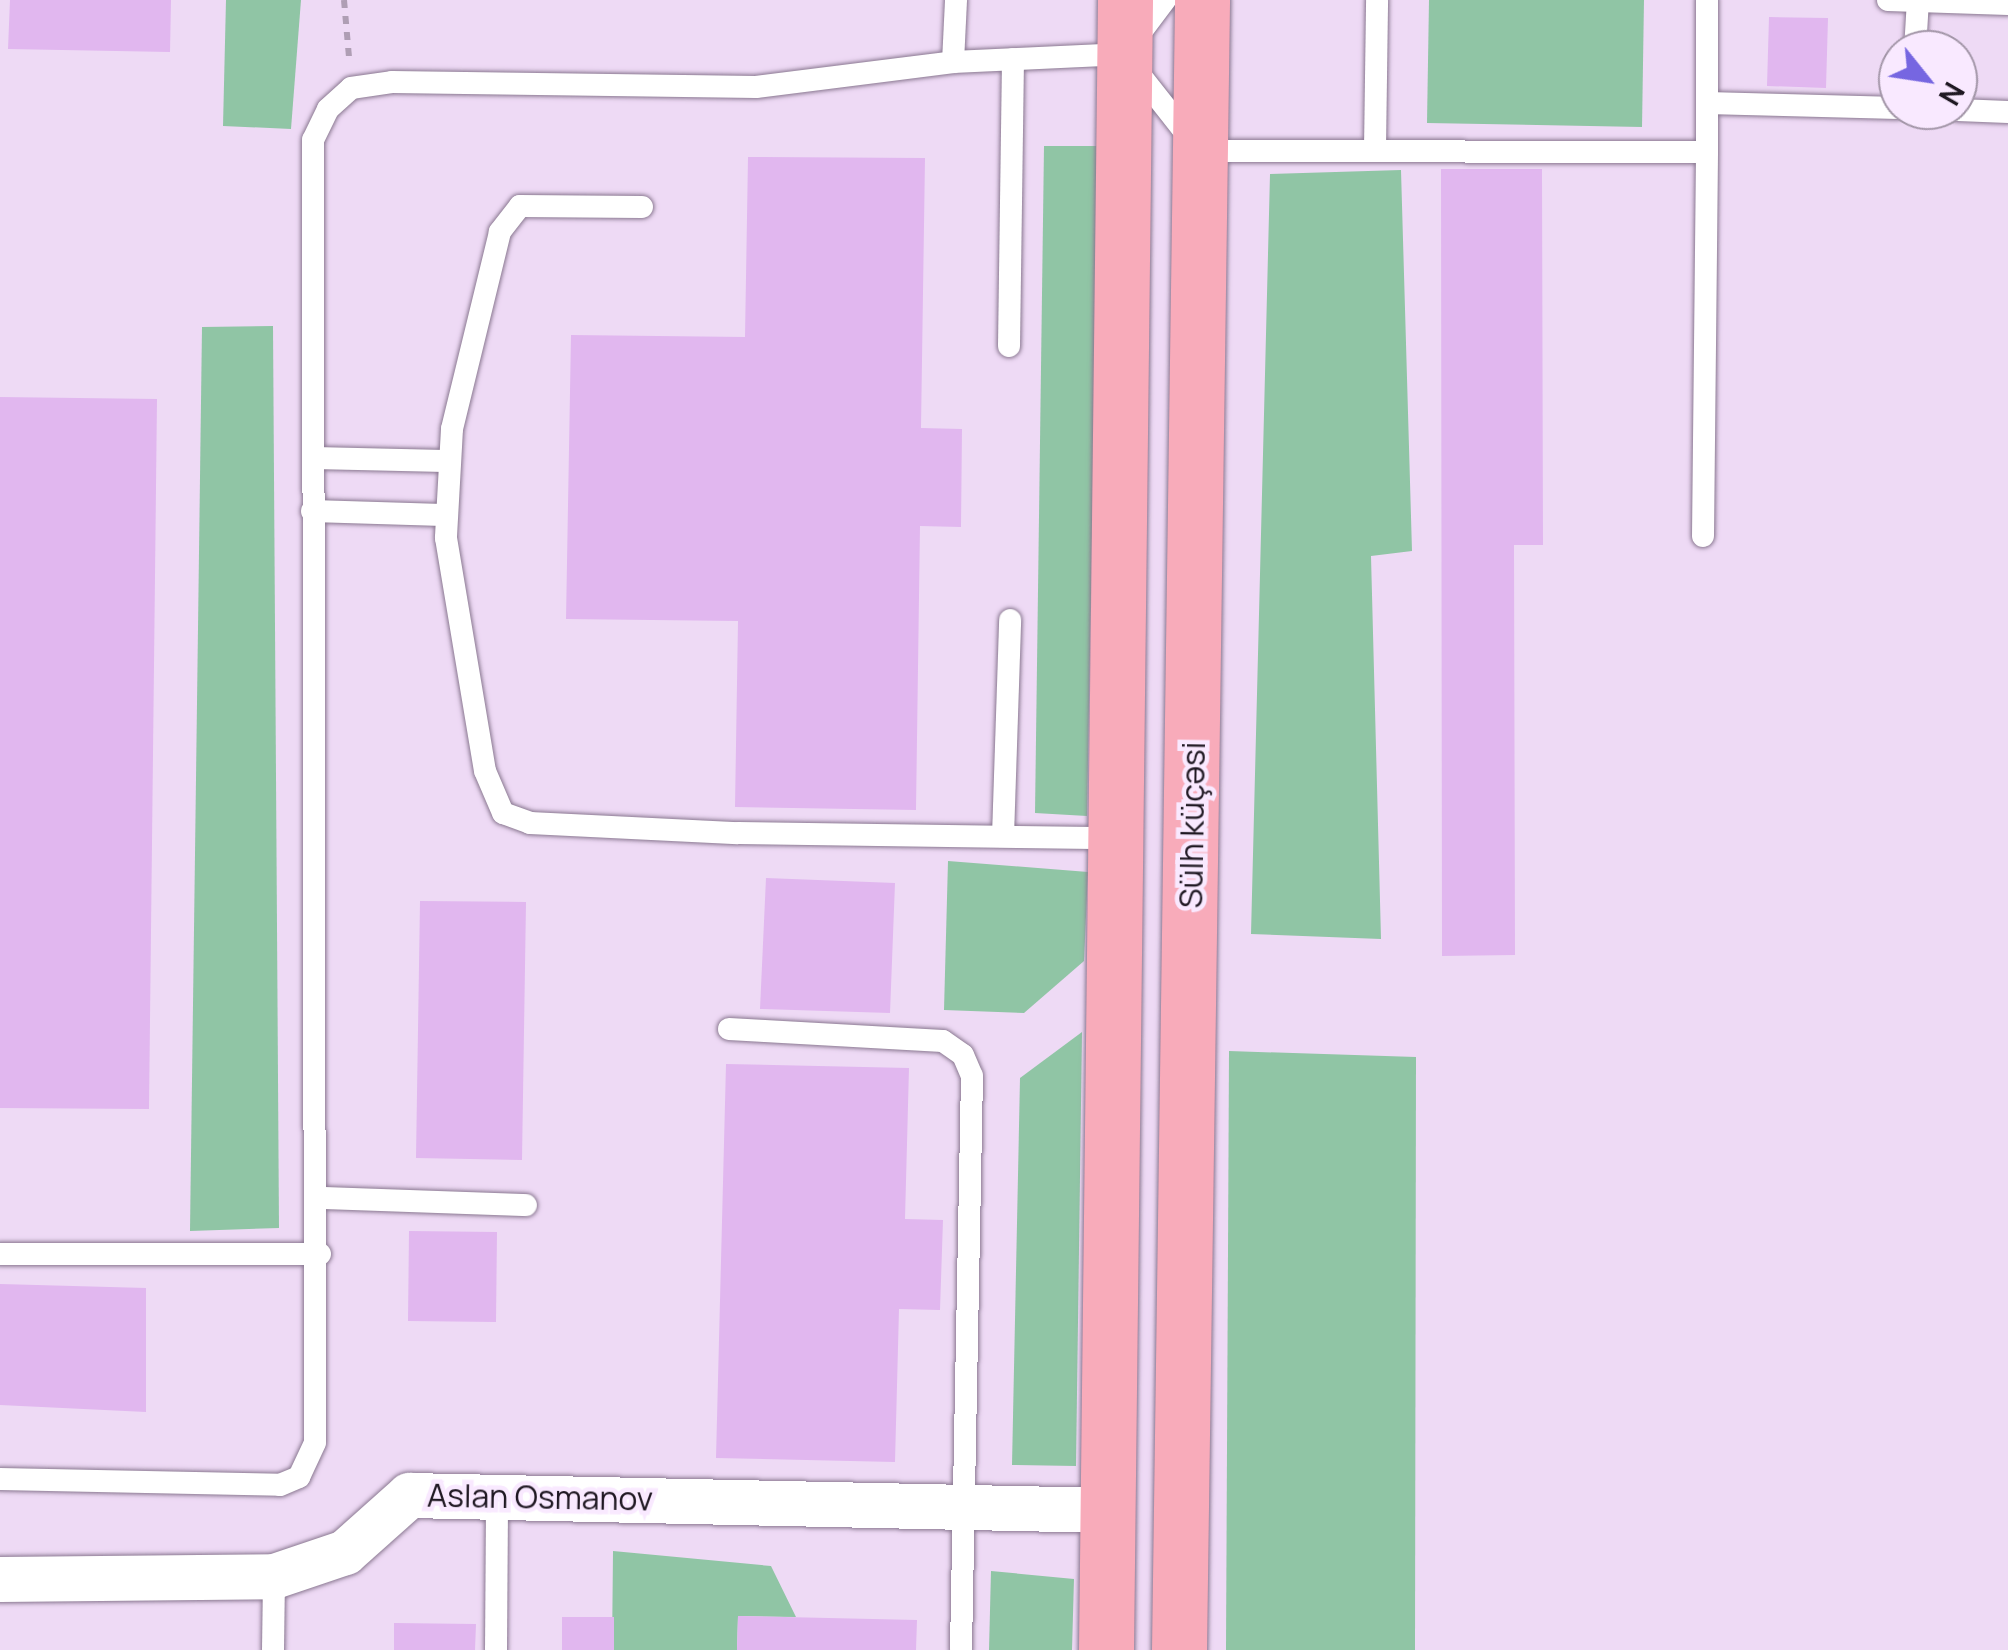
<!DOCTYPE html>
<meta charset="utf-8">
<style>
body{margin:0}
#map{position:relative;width:2008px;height:1650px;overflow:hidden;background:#eedaf5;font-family:Manrope,sans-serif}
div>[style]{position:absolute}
.green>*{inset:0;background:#90c5a5}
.building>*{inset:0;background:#e1b7ef}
.path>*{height:6px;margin-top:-3px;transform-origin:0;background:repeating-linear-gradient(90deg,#af9eb4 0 8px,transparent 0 16px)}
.roads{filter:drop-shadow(0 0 2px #8a7891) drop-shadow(0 0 2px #8a7891)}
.lane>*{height:22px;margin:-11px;padding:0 11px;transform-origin:11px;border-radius:11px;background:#fff}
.street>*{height:45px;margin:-22.5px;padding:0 22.5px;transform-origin:22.5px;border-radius:22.5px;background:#fff}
.highway>*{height:55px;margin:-27.5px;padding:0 27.5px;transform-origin:27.5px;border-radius:27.5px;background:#f8abba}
span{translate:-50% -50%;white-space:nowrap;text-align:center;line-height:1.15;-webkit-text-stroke:9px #f9e9ff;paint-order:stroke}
.street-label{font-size:32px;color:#1f1822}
.north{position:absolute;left:1878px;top:30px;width:100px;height:100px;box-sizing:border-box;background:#f9e9ff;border:2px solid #a295a7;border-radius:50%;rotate:120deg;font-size:28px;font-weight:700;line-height:40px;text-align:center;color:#1f1822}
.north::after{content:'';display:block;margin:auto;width:35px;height:45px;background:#7666e1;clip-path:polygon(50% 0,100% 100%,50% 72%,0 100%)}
</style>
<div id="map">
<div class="green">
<i style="clip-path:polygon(226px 0,301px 0,291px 129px,223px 126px)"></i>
<i style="clip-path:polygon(1429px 0,1644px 0,1642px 127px,1427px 123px)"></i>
<i style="clip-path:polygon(1044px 146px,1099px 146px,1087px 816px,1035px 813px)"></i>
<i style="clip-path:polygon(1401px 170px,1412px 551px,1371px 556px,1381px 939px,1251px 934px,1270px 174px)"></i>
<i style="clip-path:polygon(273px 326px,279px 1228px,190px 1231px,202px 327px)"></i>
<i style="clip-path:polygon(948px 861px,1088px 872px,1084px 961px,1024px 1013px,944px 1010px)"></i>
<i style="clip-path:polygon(1082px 1032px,1076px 1466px,1012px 1465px,1020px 1078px)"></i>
<i style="clip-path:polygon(1229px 1051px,1416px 1057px,1415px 1650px,1226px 1650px)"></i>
<i style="clip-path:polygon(613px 1551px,771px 1566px,796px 1617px,738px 1616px,737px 1650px,612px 1650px)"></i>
<i style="clip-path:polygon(991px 1571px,1074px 1579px,1072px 1650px,989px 1650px)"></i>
</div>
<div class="building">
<i style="clip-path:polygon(10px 0,171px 0,170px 52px,8px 49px)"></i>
<i style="clip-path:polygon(1769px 17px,1828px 18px,1826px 88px,1767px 86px)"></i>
<i style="clip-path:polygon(748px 157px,925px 158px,921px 428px,962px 429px,961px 527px,920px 526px,916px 810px,735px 807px,738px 621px,566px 619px,571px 335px,745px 337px)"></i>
<i style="clip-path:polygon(1441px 169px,1542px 169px,1543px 545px,1514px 545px,1515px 955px,1442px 956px)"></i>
<i style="clip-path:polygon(0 397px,157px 399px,149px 1109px,0 1108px)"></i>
<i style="clip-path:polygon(766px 878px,895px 883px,890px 1013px,760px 1009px)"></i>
<i style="clip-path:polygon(420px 901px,526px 902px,522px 1160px,416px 1158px)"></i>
<i style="clip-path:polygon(726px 1064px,909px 1068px,905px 1219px,943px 1220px,940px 1310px,899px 1309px,895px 1462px,716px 1458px)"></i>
<i style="clip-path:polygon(409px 1231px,497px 1232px,496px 1322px,408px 1321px)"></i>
<i style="clip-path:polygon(0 1284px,146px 1288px,146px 1412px,0 1405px)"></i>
<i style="clip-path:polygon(738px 1616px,917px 1620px,916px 1650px,737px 1650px)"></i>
<i style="clip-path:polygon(562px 1617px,614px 1617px,614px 1650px,562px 1650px)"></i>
<i style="clip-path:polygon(394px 1623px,476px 1624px,475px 1650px,394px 1650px)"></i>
</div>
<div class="path">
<i style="left:344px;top:0;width:57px;rotate:85deg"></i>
</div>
<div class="roads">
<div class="lane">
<i style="left:1888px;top:0;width:120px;rotate:1.9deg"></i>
<i style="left:1135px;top:40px;width:50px;rotate:-53.1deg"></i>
<i style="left:1915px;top:50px;width:50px;rotate:-86.6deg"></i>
<i style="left:953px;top:62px;width:62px;rotate:-87.2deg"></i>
<i style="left:1133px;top:66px;width:108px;rotate:51.8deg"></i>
<i style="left:1200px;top:151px;width:507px;rotate:0.11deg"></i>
<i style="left:1707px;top:152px;width:152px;rotate:-90deg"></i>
<i style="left:1707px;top:103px;width:191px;rotate:1.5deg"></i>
<i style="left:1958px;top:110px;width:50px;rotate:2.3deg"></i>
<i style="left:1375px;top:149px;width:149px;rotate:-89.2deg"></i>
<i style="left:642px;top:207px;width:122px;rotate:-179.5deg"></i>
<i style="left:520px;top:206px;width:33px;rotate:128deg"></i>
<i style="left:500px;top:232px;width:203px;rotate:103.7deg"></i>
<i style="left:452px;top:429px;width:109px;rotate:93.2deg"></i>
<i style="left:446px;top:538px;width:236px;rotate:80.5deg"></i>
<i style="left:485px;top:771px;width:46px;rotate:66.8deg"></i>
<i style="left:503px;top:813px;width:29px;rotate:20deg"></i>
<i style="left:530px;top:823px;width:208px;rotate:2.8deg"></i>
<i style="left:738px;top:833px;width:376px;rotate:0.8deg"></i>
<i style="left:1009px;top:346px;width:287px;rotate:-89.2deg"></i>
<i style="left:314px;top:458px;width:131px;rotate:1.3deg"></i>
<i style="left:312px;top:511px;width:131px;rotate:1.7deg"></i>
<i style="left:1703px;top:536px;width:384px;rotate:-89.4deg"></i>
<i style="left:1003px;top:836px;width:216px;rotate:-88.1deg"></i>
<i style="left:729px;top:1029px;width:214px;rotate:3.2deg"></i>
<i style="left:943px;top:1041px;width:24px;rotate:35deg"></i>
<i style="left:963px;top:1055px;width:23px;rotate:67deg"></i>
<i style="left:972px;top:1076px;width:574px;rotate:91.1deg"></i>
<i style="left:321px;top:1198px;width:205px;rotate:2deg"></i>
<i style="left:0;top:1254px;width:320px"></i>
<i style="left:0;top:1479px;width:280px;rotate:1.2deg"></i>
<i style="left:280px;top:1485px;width:21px;rotate:-23deg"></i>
<i style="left:299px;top:1477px;width:38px;rotate:-65deg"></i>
<i style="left:315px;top:1442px;width:1302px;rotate:-90.09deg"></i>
<i style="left:313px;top:140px;width:34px;rotate:-64deg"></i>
<i style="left:328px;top:109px;width:31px;rotate:-42deg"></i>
<i style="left:351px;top:88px;width:41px;rotate:-8.3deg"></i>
<i style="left:392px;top:82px;width:364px;rotate:0.8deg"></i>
<i style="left:756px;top:87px;width:199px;rotate:-7.2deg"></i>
<i style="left:953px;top:62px;width:172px;rotate:-2.7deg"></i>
<i style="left:273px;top:1650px;width:74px;rotate:-89.2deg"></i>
<i style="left:496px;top:1650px;width:155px;rotate:-89.6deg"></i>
</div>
<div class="street">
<i style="left:0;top:1579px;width:274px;rotate:-0.6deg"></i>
<i style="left:274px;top:1576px;width:75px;rotate:-18.7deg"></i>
<i style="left:345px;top:1552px;width:86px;rotate:-41.7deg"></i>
<i style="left:409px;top:1495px;width:699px;rotate:1.23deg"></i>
</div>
<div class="highway">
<i style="left:1106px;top:1650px;width:1650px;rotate:-89.34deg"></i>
<i style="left:1179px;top:1650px;width:1650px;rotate:-89.2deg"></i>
</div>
</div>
<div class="street-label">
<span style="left:1192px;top:825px;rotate:-89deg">Sülh küçəsi</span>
<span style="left:540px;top:1497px;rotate:1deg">Aslan Osmanov</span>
</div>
<div class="north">N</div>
</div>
